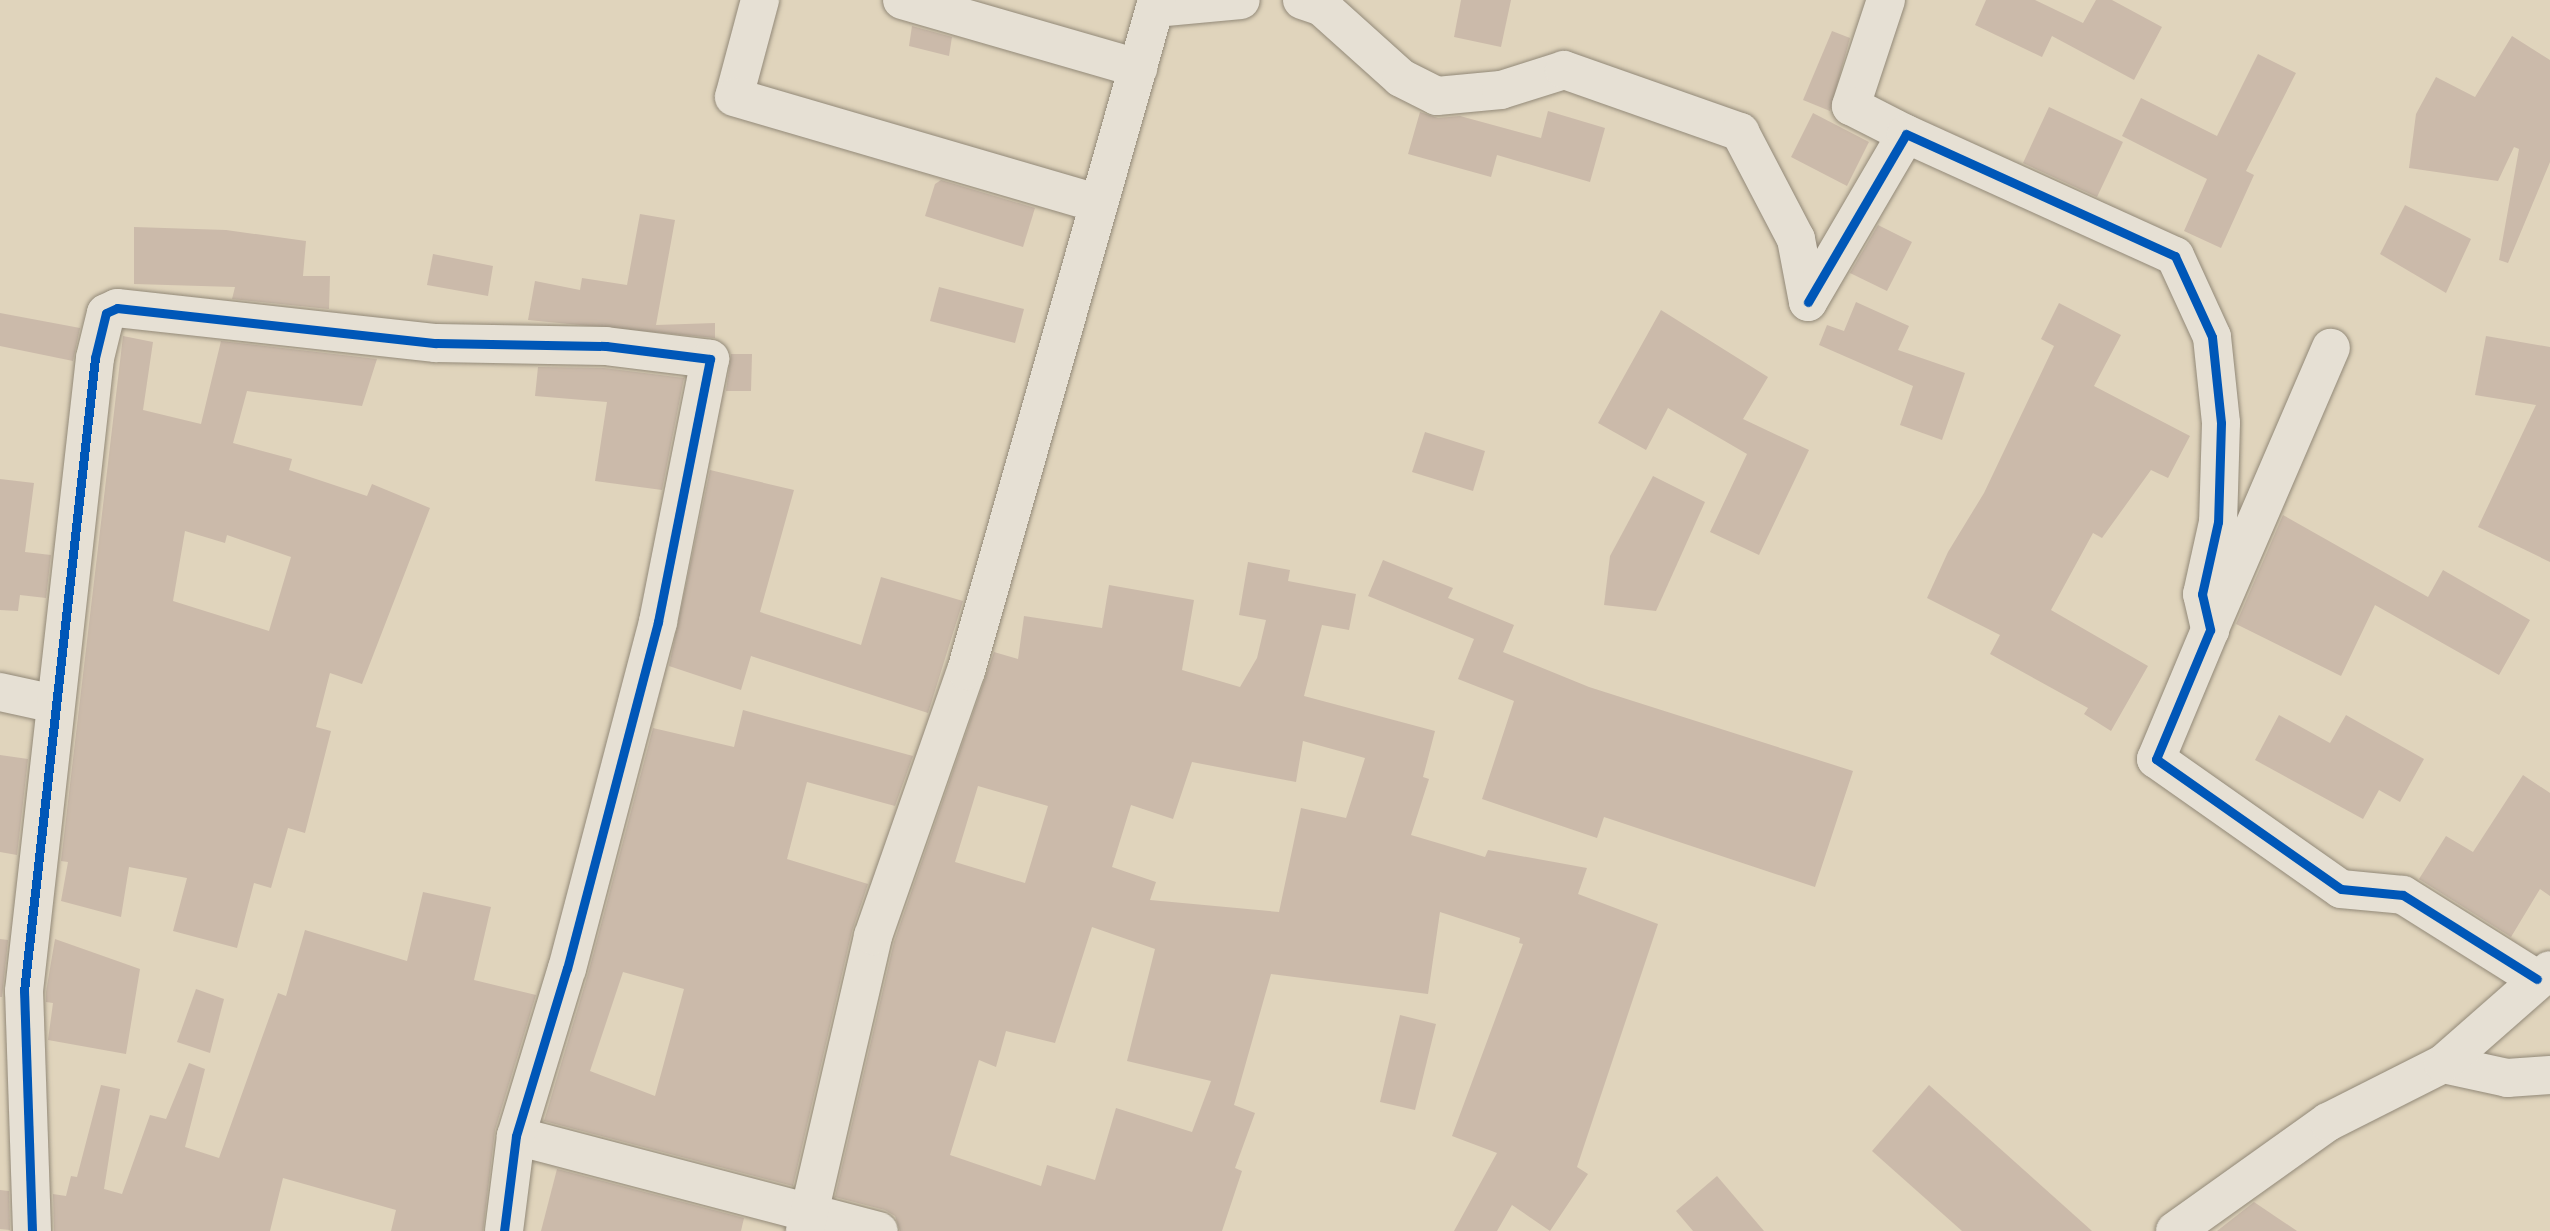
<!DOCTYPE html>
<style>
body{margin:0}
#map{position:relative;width:2550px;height:1231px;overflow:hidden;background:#e0d4bc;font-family:"IM FELL DW Pica",serif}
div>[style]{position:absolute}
.building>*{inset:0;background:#cbbaaa}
.roads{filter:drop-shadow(0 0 2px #928978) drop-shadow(0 0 2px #928978)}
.street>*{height:38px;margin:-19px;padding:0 19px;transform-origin:19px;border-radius:19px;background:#e6e0d4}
.secondary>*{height:38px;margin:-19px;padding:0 19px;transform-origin:19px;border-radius:19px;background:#e6e0d4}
.cycleway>*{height:9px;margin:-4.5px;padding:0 4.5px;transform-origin:4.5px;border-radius:4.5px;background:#0057b8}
span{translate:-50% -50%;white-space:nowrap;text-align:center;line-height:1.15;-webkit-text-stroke:6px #f5e7ca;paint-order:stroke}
</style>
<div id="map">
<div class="building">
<i style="clip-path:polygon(1461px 0,1511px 0,1501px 47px,1454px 37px)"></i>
<i style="clip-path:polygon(1986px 0,2035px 0,2083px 23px,2096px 0,2112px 0,2162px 27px,2134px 80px,2052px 36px,2042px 57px,1975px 25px)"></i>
<i style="clip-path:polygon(912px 26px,952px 37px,949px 56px,909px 46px)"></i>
<i style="clip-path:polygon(1832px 31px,1850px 38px,1830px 111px,1803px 100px)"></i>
<i style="clip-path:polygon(2512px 36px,2550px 60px,2550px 162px,2508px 263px,2499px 260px,2519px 149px,2514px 147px,2498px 181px,2409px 168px,2416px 114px,2436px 77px,2475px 97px)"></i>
<i style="clip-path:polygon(2258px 54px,2296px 73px,2246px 171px,2254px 175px,2221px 248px,2184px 231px,2207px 179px,2122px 136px,2141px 98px,2217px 136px)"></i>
<i style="clip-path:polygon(2049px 107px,2123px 142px,2097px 197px,2023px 163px)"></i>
<i style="clip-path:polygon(1548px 111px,1605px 128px,1590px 182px,1497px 155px,1491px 177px,1408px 154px,1420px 112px,1438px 118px,1460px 116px,1541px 138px)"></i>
<i style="clip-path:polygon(1813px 113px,1869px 142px,1847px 186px,1791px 157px)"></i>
<i style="clip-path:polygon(941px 180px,1035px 208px,1023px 247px,925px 216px,935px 184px)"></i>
<i style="clip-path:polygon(2405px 205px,2471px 239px,2446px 293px,2380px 254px)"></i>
<i style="clip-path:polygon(640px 214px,675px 220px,656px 325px,715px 323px,715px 338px,528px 320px,535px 281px,580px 290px,582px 278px,627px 285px)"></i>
<i style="clip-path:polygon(1878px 225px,1912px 242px,1887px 291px,1850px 273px)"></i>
<i style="clip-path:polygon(134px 227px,226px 230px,306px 241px,303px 276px,330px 276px,329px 309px,232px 299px,235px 287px,134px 284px)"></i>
<i style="clip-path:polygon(433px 254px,493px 266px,488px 296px,427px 285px)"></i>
<i style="clip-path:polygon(939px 287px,1024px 309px,1015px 343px,930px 321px)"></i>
<i style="clip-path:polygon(1856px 302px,1909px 326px,1898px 350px,1965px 373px,1942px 440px,1900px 425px,1913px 386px,1819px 345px,1827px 325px,1844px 331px)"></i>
<i style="clip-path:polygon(2059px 303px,2121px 335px,2094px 386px,2190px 436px,2168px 478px,2151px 470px,2102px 538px,2093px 533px,2051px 610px,2148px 666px,2111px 731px,2084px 714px,2088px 708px,1990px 654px,2000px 635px,1927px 598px,1948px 552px,1984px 493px,2054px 346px,2041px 339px)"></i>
<i style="clip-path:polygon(1661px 310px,1768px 377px,1743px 419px,1809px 450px,1759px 555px,1710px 532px,1747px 454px,1668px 408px,1646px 450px,1598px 423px)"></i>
<i style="clip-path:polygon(0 313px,80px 328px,73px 361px,0 346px)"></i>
<i style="clip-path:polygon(evenodd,123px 336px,153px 342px,143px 410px,201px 424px,221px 341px,377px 359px,362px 406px,247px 391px,233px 443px,292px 459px,289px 470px,367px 496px,372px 484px,430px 508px,362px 684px,330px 673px,316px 727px,331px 731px,305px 833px,288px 828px,271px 888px,254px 883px,237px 948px,173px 931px,187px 878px,129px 867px,121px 917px,61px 901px,68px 862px,61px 861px,123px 336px,185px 531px,225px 543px,227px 535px,291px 557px,269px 631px,173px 601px,185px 531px)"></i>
<i style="clip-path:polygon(2486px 336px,2550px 347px,2550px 562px,2478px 527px,2536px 405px,2475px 395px)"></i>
<i style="clip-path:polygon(731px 354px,752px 354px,751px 391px,726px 391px)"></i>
<i style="clip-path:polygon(538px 367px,604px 368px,684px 378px,662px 490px,595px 481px,607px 402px,535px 396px)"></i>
<i style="clip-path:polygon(1425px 432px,1485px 451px,1473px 491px,1412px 472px)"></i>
<i style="clip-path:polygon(710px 470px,794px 490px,760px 612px,861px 645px,881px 577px,963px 601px,928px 713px,751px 656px,741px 690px,669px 666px)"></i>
<i style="clip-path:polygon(1653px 476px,1705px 502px,1656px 611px,1604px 605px,1610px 556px)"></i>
<i style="clip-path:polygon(0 479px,34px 483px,25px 552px,51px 555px,46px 598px,20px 595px,18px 611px,0 610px)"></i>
<i style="clip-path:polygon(2283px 515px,2428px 597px,2443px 570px,2530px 620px,2499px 675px,2375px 605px,2341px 676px,2236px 624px)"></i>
<i style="clip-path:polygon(1383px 560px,1453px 588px,1448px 598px,1514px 625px,1503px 652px,1589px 687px,1853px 771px,1815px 887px,1604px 817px,1597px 838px,1482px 799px,1514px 701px,1458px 679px,1474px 639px,1368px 596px)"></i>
<i style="clip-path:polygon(evenodd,1248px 562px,1290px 570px,1288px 581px,1356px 594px,1349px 630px,1322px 625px,1304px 696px,1435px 731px,1423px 777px,1429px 779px,1411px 835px,1485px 857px,1488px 850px,1587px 868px,1578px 894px,1658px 924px,1577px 1167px,1588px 1174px,1550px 1231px,1512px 1205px,1497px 1231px,1454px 1231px,1497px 1153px,1452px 1136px,1523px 944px,1519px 943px,1520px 938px,1440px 912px,1428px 994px,1271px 974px,1234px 1105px,1255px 1113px,1235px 1168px,1242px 1171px,1222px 1231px,900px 1231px,895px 1216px,885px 1210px,835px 1197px,894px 942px,994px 652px,1018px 659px,1024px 616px,1102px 628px,1109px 585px,1194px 600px,1182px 670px,1240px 687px,1257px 658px,1266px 620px,1239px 615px,1248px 562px,1303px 741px,1365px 758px,1346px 818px,1301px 808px,1279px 912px,1150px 900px,1156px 882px,1112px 867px,1131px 805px,1173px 819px,1192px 762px,1296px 782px,1303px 741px,1248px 562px,978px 786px,1048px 806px,1025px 883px,955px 862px,978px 786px,1248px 562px,1092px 927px,1155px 949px,1127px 1061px,1211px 1081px,1192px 1132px,1116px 1108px,1095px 1180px,1047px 1165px,1041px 1186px,950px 1155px,979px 1060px,996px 1067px,1006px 1031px,1055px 1043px,1092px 927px)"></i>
<i style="clip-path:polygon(evenodd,743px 710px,913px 756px,895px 806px,807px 782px,787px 859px,868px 884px,852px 931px,793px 1186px,544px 1121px,588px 974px,653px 728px,734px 747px,743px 710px,623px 972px,684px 989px,655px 1096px,590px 1071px,623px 972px)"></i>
<i style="clip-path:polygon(2279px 715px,2330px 743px,2346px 715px,2424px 759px,2400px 802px,2379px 790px,2363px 819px,2255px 760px)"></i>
<i style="clip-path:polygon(0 755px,28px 759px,17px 855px,0 852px)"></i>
<i style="clip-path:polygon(2523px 775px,2550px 793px,2550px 896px,2540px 889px,2511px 937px,2419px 879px,2446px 836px,2473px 852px)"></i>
<i style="clip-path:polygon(423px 892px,491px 907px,474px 980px,536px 995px,495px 1130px,483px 1231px,391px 1231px,396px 1210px,283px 1178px,270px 1231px,54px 1231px,53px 1194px,66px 1196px,71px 1176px,77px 1177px,101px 1085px,120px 1089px,104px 1189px,122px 1194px,150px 1115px,166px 1119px,189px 1063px,205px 1069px,185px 1147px,219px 1158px,278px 993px,286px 996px,305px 930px,407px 961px)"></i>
<i style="clip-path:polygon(0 939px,8px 940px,2px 997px,0 997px)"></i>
<i style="clip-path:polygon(55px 939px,140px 969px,126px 1054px,48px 1040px,53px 1003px,46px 1002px,46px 992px)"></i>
<i style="clip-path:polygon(196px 989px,224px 999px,210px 1053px,177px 1042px)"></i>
<i style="clip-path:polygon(1400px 1015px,1436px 1024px,1415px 1110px,1380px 1102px)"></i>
<i style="clip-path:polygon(1929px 1085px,2092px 1231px,1962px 1231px,1872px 1151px)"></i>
<i style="clip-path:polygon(557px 1169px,744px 1218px,741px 1231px,541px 1231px)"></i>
<i style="clip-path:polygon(1717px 1176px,1764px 1231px,1693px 1231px,1676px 1211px)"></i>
<i style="clip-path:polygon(0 1190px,9px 1191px,10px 1230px,0 1229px)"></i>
<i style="clip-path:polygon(2254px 1202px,2297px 1231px,2217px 1231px)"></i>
</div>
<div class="roads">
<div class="street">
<i style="left:760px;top:0;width:100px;rotate:105deg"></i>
<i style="left:734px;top:97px;width:380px;rotate:16.3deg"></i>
<i style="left:902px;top:0;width:246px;rotate:16.1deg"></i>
<i style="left:1302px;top:0;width:21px;rotate:19deg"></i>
<i style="left:1322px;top:7px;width:106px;rotate:41.9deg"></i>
<i style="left:1401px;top:78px;width:40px;rotate:26.6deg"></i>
<i style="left:1437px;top:96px;width:64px;rotate:-5.4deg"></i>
<i style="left:1501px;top:90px;width:66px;rotate:-17.6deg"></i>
<i style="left:1564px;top:70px;width:187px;rotate:19.4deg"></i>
<i style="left:1740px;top:132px;width:121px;rotate:62.4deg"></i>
<i style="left:1796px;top:239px;width:64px;rotate:79.2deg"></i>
<i style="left:1886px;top:0;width:112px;rotate:108.3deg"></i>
<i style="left:1851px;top:106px;width:62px;rotate:27deg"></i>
<i style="left:1155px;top:8px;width:86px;rotate:-5.3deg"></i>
<i style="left:1808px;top:302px;width:194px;rotate:-59.7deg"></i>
<i style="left:1906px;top:134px;width:295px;rotate:24.4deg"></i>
<i style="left:2175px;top:256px;width:89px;rotate:65.4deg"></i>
<i style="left:2212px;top:337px;width:86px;rotate:84deg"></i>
<i style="left:2221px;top:423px;width:99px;rotate:91.7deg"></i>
<i style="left:2218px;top:522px;width:74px;rotate:102.5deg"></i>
<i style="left:2202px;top:594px;width:37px;rotate:77deg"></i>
<i style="left:2210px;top:630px;width:140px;rotate:112.7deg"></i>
<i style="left:2156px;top:759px;width:226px;rotate:35.1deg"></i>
<i style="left:2341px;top:889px;width:62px;rotate:5.5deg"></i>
<i style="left:2403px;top:895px;width:158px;rotate:32.1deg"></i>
<i style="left:2211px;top:626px;width:303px;rotate:-66.7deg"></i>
<i style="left:0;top:692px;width:56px;rotate:12.3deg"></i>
<i style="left:2443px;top:1064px;width:66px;rotate:12.3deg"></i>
<i style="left:2507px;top:1078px;width:43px;rotate:-4deg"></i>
<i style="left:516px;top:1136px;width:375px;rotate:14.7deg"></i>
<i style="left:32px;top:1231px;width:240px;rotate:-91.9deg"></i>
<i style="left:24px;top:991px;width:637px;rotate:-83.6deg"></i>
<i style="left:95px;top:358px;width:46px;rotate:-76.3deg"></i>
<i style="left:106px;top:313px;width:12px;rotate:-24deg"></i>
<i style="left:117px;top:308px;width:321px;rotate:6.3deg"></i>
<i style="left:436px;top:343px;width:170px;rotate:1deg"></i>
<i style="left:606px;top:346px;width:105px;rotate:7.1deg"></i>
<i style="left:710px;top:359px;width:268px;rotate:101.2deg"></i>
<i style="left:658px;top:622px;width:358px;rotate:104.7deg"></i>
<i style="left:567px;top:968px;width:176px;rotate:106.9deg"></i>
<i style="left:516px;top:1136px;width:96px;rotate:97.2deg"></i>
<i style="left:805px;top:1231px;width:303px;rotate:-77deg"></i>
<i style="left:873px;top:936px;width:281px;rotate:-70.7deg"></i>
<i style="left:966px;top:671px;width:698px;rotate:-74.11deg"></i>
</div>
<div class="secondary">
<i style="left:2175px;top:1231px;width:188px;rotate:-35.5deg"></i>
<i style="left:2328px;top:1122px;width:129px;rotate:-26.8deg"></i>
<i style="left:2443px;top:1064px;width:142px;rotate:-41.3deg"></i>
</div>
</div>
<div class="cycleway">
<i style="left:1808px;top:302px;width:194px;rotate:-59.7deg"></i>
<i style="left:1906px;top:134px;width:295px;rotate:24.4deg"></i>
<i style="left:2175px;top:256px;width:89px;rotate:65.4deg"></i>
<i style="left:2212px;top:337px;width:86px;rotate:84deg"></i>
<i style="left:2221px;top:423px;width:99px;rotate:91.7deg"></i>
<i style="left:2218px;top:522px;width:74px;rotate:102.5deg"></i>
<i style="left:2202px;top:594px;width:37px;rotate:77deg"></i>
<i style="left:2210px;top:630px;width:140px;rotate:112.7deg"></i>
<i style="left:2156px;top:759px;width:226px;rotate:35.1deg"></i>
<i style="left:2341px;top:889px;width:62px;rotate:5.5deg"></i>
<i style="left:2403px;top:895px;width:158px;rotate:32.1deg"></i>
<i style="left:32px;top:1231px;width:240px;rotate:-91.9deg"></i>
<i style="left:24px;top:991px;width:637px;rotate:-83.6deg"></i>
<i style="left:95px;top:358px;width:46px;rotate:-76.3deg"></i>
<i style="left:106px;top:313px;width:12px;rotate:-24deg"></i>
<i style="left:117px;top:308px;width:321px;rotate:6.3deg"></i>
<i style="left:436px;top:343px;width:170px;rotate:1deg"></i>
<i style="left:606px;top:346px;width:105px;rotate:7.1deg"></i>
<i style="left:710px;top:359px;width:268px;rotate:101.2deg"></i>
<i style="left:658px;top:622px;width:358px;rotate:104.7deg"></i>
<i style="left:567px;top:968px;width:176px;rotate:106.9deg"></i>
<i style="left:516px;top:1136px;width:96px;rotate:97.2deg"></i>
</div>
</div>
